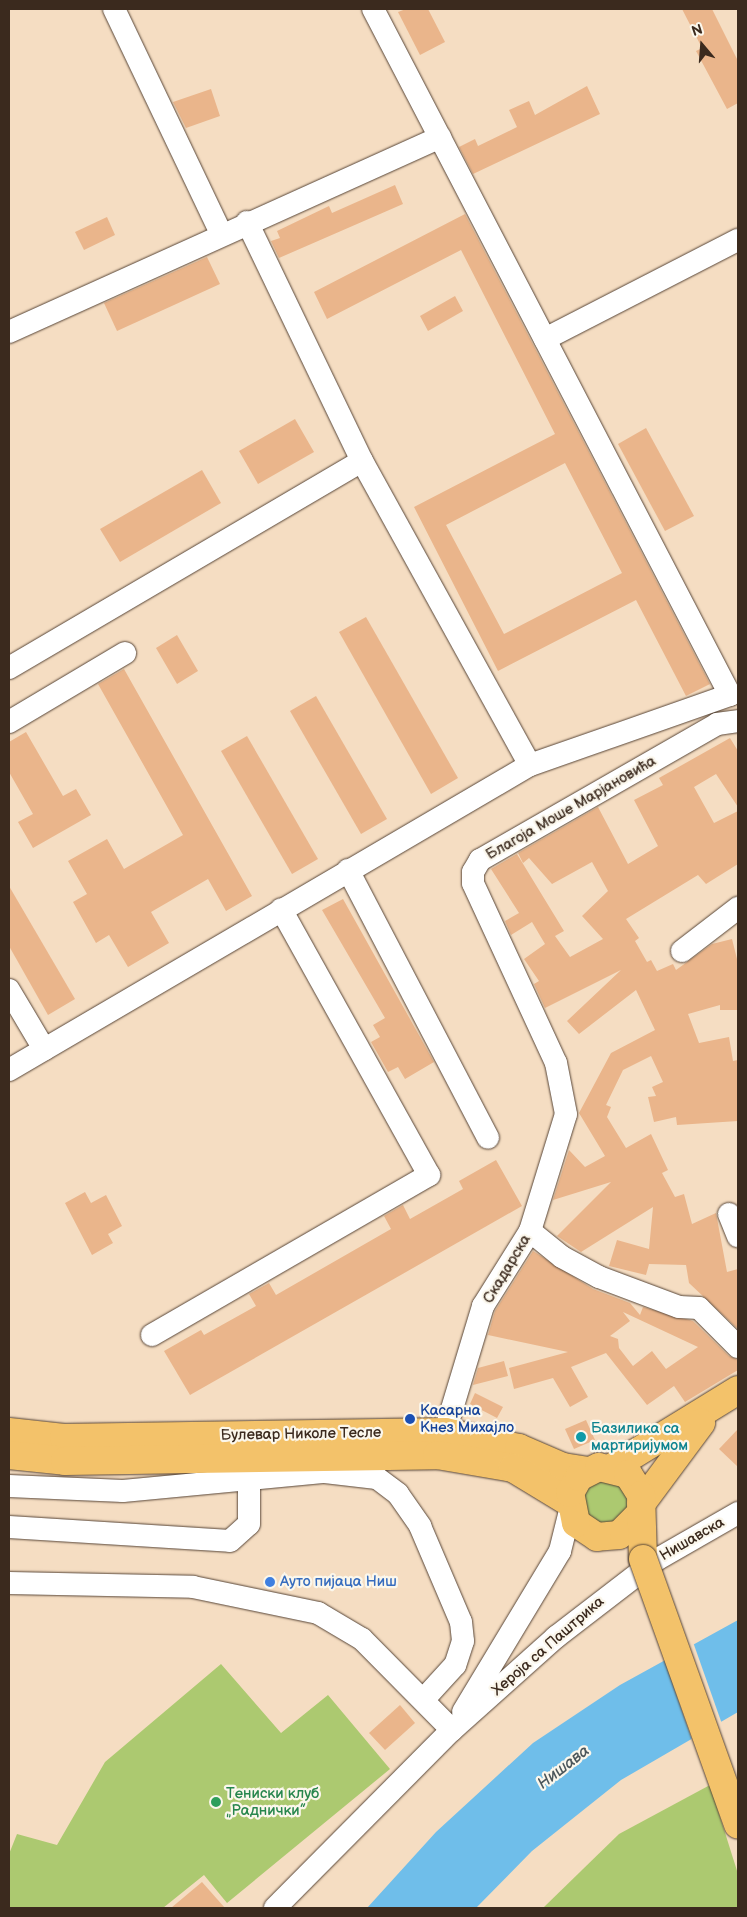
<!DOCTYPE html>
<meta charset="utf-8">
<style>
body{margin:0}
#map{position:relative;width:747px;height:1917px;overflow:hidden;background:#f5ddc2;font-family:"Balsamiq Sans",sans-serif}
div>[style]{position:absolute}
.green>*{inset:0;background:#acc970}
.round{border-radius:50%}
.water>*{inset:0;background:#6fbeea}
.pier>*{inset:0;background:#f5ddc2}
.building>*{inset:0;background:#eab58b}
.roads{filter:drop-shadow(0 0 1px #574537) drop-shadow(0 0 1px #574537)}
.minor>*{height:22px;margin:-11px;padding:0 11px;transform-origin:11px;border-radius:11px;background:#fff}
.major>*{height:28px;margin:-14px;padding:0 14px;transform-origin:14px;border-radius:14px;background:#f3c26a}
.bridges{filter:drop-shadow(0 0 1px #574537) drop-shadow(0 0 1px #574537)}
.major-bridge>*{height:28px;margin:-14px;padding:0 14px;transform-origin:14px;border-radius:14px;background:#f3c26a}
.dots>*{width:14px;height:14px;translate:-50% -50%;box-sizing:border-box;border:2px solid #fbf7ec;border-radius:50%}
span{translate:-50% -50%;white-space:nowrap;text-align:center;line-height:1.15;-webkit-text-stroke:4.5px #fbf7ec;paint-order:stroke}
.street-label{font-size:15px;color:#3b2a1e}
.transit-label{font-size:15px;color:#164399}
.left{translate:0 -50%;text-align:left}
.culture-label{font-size:15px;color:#0d838f}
.shop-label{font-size:15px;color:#366cbe}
.leisure-label{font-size:15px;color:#27864d}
.water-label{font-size:16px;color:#4b565b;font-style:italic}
.frame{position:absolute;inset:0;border:10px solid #3b2a1e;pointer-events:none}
.north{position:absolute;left:677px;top:20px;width:50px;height:50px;-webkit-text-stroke:4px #fbf7ec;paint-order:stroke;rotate:342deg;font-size:14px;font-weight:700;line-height:20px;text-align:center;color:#3b2a1e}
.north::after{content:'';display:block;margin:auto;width:18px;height:22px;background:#3b2a1e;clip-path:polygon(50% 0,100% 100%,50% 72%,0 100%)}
</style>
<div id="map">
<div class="green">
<i class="round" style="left:584px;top:1480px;width:44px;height:44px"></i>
<i style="clip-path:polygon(221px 1664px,281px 1733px,328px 1695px,390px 1769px,227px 1903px,204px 1875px,163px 1908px,9px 1908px,9px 1854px,17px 1834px,57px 1845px,105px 1762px)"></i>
<i style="clip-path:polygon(710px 1785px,738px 1874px,738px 1908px,543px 1908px,619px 1834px)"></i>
</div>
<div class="water">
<i style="clip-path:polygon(738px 1620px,738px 1712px,621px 1780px,532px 1851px,476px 1908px,367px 1908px,436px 1832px,533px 1743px,620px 1685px)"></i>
</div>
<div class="pier">
<i style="clip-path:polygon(693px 1642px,722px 1724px,692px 1740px,664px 1658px)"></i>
</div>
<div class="building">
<i style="clip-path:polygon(406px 9px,428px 9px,445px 42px,420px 55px,398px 12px)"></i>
<i style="clip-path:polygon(682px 9px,712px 9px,738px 61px,738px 103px,727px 109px,696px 51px,702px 48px)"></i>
<i style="clip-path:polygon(587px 86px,600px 114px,473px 174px,459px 147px,475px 139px,478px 146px,517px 127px,509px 110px,529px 101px,535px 115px)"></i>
<i style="clip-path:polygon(211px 89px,220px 116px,186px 128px,173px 102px)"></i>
<i style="clip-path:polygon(395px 185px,403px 204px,279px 258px,271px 241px,280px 238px,277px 231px,329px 206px,332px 213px)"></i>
<i style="clip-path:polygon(evenodd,465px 214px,710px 684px,686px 696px,636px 600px,498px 671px,414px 507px,555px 434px,461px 250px,327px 319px,314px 292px,465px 214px,565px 463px,622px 573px,504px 634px,446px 525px,565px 463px)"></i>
<i style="clip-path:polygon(107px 217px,115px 235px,84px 250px,75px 232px)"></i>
<i style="clip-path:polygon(207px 257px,220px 284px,117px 331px,104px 303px)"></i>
<i style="clip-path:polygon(455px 296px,463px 311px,428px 331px,420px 316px)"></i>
<i style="clip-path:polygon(295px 419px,314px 452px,258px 484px,239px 451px)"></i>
<i style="clip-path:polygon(646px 428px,694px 516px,665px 531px,618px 444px)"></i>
<i style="clip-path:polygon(202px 470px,221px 503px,120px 562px,100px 529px)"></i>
<i style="clip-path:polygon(366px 617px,458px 778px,431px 794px,339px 632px)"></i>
<i style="clip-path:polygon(177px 635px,198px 671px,177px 684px,156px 648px)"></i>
<i style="clip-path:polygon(124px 669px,252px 896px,226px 911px,208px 879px,151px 912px,169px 943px,128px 967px,109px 935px,96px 943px,73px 902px,87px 894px,68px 861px,107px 839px,124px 869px,183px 835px,98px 684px)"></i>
<i style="clip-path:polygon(316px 696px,387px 819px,361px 834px,290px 711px)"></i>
<i style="clip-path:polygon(26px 732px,63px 796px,76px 789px,91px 815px,33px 848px,18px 822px,33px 814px,9px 772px,9px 742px)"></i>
<i style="clip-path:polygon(247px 736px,318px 859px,292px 874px,221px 751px)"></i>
<i style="clip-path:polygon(730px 738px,738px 751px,738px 807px,716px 774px,694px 787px,714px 823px,738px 811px,738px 864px,706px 884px,698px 875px,626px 919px,639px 938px,635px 941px,647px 962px,651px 960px,657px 971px,673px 964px,676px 970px,712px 944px,732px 939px,738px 963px,738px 1010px,720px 1010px,720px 1005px,688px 1014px,699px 1043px,729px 1037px,733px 1061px,738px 1060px,738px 1121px,677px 1125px,676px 1117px,654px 1122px,648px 1097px,656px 1096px,652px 1087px,663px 1082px,651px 1056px,623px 1070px,606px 1105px,611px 1107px,607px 1117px,626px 1148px,651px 1134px,668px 1170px,662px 1173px,675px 1197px,684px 1194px,692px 1224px,716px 1213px,727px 1272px,738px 1269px,738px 1329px,689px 1283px,686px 1265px,649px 1264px,646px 1275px,609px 1266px,617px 1240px,649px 1249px,653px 1207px,581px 1252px,557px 1236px,611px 1182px,553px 1200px,569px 1150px,585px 1167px,605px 1156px,579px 1113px,611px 1053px,655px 1030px,636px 990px,579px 1034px,567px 1021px,621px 970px,545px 1008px,534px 984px,539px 981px,524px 959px,545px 944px,532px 922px,511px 935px,505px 921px,519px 913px,491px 869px,517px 854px,564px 931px,555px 936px,570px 957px,603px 939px,582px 916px,608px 891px,592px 862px,552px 884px,529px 858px,523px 863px,518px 853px,598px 807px,628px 864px,658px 846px,634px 800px,663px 785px,659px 778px)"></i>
<i style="clip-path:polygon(9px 886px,75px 999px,48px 1015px,9px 946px)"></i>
<i style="clip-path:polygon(343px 899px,434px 1062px,405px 1079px,398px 1067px,388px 1072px,371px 1042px,380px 1037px,373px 1025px,385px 1018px,322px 910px)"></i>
<i style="clip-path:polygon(496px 1160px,522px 1206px,190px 1395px,164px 1351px,201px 1330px,204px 1335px,256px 1306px,249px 1294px,269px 1283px,276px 1295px,391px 1229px,384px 1216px,403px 1205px,410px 1219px,463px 1189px,459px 1181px)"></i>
<i style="clip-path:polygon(85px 1192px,91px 1203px,106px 1195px,122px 1226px,108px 1234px,113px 1243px,92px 1255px,65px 1203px)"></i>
<i style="clip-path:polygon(evenodd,533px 1251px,593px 1289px,630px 1303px,640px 1315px,643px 1307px,693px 1321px,729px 1356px,738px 1360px,738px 1370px,685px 1402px,674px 1386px,647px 1405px,606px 1353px,571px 1367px,588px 1397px,570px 1407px,553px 1378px,514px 1389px,509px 1368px,568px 1352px,488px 1335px,495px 1311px,533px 1251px,623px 1312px,698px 1347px,666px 1369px,652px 1351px,633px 1366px,619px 1348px,618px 1339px,610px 1336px,630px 1321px,623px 1312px)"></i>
<i style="clip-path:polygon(504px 1361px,508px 1376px,473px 1385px,478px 1368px)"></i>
<i style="clip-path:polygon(475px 1393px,503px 1407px,497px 1418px,470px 1404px)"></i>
<i style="clip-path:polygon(586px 1420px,595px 1440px,574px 1449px,565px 1429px)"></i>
<i style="clip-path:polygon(738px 1429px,738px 1467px,719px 1449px)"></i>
<i style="clip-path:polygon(400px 1705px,415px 1723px,385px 1750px,369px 1733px)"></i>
<i style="clip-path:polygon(202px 1882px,225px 1908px,171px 1908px)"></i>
</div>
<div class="roads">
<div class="minor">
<i style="left:114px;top:9px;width:248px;rotate:64.5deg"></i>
<i style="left:247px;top:222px;width:265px;rotate:64.3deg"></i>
<i style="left:9px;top:332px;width:473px;rotate:-24.3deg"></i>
<i style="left:545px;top:339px;width:217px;rotate:-27.2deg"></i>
<i style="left:9px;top:668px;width:409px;rotate:-30.4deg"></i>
<i style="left:362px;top:461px;width:347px;rotate:61.1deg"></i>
<i style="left:530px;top:765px;width:212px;rotate:-19.3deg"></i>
<i style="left:730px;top:695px;width:773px;rotate:-117.49deg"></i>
<i style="left:9px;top:722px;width:135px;rotate:-30.7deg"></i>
<i style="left:348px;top:870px;width:302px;rotate:62.4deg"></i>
<i style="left:682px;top:951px;width:71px;rotate:-37.5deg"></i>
<i style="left:9px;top:990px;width:69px;rotate:59.3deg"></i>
<i style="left:9px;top:1070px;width:604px;rotate:-30.35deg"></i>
<i style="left:729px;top:1214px;width:24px;rotate:68deg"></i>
<i style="left:530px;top:1231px;width:41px;rotate:39.1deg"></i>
<i style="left:562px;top:1257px;width:42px;rotate:28.4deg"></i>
<i style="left:599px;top:1277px;width:85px;rotate:20.6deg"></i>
<i style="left:679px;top:1307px;width:20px;rotate:3deg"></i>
<i style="left:699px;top:1308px;width:55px;rotate:45deg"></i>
<i style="left:152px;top:1335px;width:320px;rotate:-30deg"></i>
<i style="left:429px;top:1175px;width:304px;rotate:-119.1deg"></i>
<i style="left:445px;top:1432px;width:132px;rotate:-73.2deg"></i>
<i style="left:483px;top:1306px;width:89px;rotate:-57.9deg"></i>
<i style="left:530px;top:1231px;width:122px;rotate:-72.9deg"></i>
<i style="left:566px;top:1114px;width:52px;rotate:-101.1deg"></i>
<i style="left:556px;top:1063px;width:198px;rotate:-114.8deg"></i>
<i style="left:473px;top:883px;width:11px;rotate:-90deg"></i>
<i style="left:473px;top:872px;width:14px;rotate:-60deg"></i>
<i style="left:480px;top:860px;width:273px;rotate:-29.8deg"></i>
<i style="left:717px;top:724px;width:21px;rotate:-8deg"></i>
<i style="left:9px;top:1486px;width:114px;rotate:2.5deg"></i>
<i style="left:123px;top:1491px;width:203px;rotate:-5.4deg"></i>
<i style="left:325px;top:1472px;width:52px;rotate:6.6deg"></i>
<i style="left:377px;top:1478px;width:26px;rotate:37deg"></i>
<i style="left:398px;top:1494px;width:39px;rotate:55deg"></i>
<i style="left:420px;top:1526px;width:104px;rotate:66.9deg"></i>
<i style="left:461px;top:1622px;width:19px;rotate:84deg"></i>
<i style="left:463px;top:1641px;width:25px;rotate:108deg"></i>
<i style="left:455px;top:1665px;width:46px;rotate:132.4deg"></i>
<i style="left:9px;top:1527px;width:221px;rotate:3.6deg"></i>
<i style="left:230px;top:1541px;width:25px;rotate:-42deg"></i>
<i style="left:249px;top:1524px;width:44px;rotate:-90deg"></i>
<i style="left:9px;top:1583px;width:184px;rotate:1.2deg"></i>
<i style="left:193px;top:1587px;width:128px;rotate:11.7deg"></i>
<i style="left:318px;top:1613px;width:51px;rotate:30.6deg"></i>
<i style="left:362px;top:1639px;width:128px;rotate:45.3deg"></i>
<i style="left:463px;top:1712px;width:188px;rotate:-58.9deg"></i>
<i style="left:560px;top:1551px;width:41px;rotate:-76deg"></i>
<i style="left:275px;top:1908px;width:251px;rotate:-45.2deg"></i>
<i style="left:452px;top:1730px;width:140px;rotate:-41.8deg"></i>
<i style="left:556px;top:1637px;width:126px;rotate:-37.6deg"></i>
<i style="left:656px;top:1560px;width:95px;rotate:-29.8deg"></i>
</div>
<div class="major">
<i style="left:9px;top:1432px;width:55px;rotate:6.2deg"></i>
<i style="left:64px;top:1438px;width:381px;rotate:-0.9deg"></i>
<i style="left:445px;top:1432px;width:76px;rotate:12.2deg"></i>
<i style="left:519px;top:1448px;width:48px;rotate:23.4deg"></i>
<i style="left:563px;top:1467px;width:24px;rotate:9deg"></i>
<i style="left:9px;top:1455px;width:56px;rotate:6.1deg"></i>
<i style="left:65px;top:1461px;width:372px;rotate:-0.9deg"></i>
<i style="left:437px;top:1455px;width:77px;rotate:9.7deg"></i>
<i style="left:513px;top:1468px;width:66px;rotate:31.3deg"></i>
<i style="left:613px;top:1467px;width:147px;rotate:-31.6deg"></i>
<i style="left:641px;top:1504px;width:101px;rotate:-53.5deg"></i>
<i style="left:639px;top:1515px;width:28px;rotate:135deg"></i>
<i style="left:619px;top:1535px;width:22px;rotate:175deg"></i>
<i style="left:597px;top:1537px;width:25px;rotate:-146deg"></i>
<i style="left:576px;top:1523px;width:31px;rotate:-101deg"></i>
<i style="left:570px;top:1493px;width:18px;rotate:-61deg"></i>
<i style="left:579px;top:1477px;width:22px;rotate:-27deg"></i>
<i style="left:599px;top:1467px;width:30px;rotate:14deg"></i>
<i style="left:628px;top:1474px;width:25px;rotate:58deg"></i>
<i style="left:641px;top:1495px;width:64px;rotate:88.2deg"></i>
</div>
</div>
<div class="bridges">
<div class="major-bridge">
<i style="left:643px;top:1559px;width:282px;rotate:70.3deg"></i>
</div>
</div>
<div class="dots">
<i style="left:410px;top:1419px;background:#1a4fb4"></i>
<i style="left:581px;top:1437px;background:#0f9aa8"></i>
<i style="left:270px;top:1582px;background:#3f7fe0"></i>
<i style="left:216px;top:1802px;background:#2e9e5b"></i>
</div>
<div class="street-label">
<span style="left:571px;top:808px;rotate:-30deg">Благоја Моше Марјановића</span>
<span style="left:507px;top:1269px;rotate:-59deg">Скадарска</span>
<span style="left:301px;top:1434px;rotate:-1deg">Булевар Николе Тесле</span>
<span style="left:692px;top:1539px;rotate:-30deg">Нишавска</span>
<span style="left:548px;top:1646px;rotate:-41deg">Хероја са Паштрика</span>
</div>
<div class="transit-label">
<span class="left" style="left:420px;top:1419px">Касарна<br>Кнез Михајло</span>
</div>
<div class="culture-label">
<span class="left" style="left:591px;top:1437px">Базилика са<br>мартиријумом</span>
</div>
<div class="shop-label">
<span class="left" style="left:280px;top:1582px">Ауто пијаца Ниш</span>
</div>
<div class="leisure-label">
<span class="left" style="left:226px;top:1802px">Тениски клуб<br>„Раднички”</span>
</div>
<div class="water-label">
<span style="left:564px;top:1768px;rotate:-38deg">Нишава</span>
</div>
<div class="frame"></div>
<div class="north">N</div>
</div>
